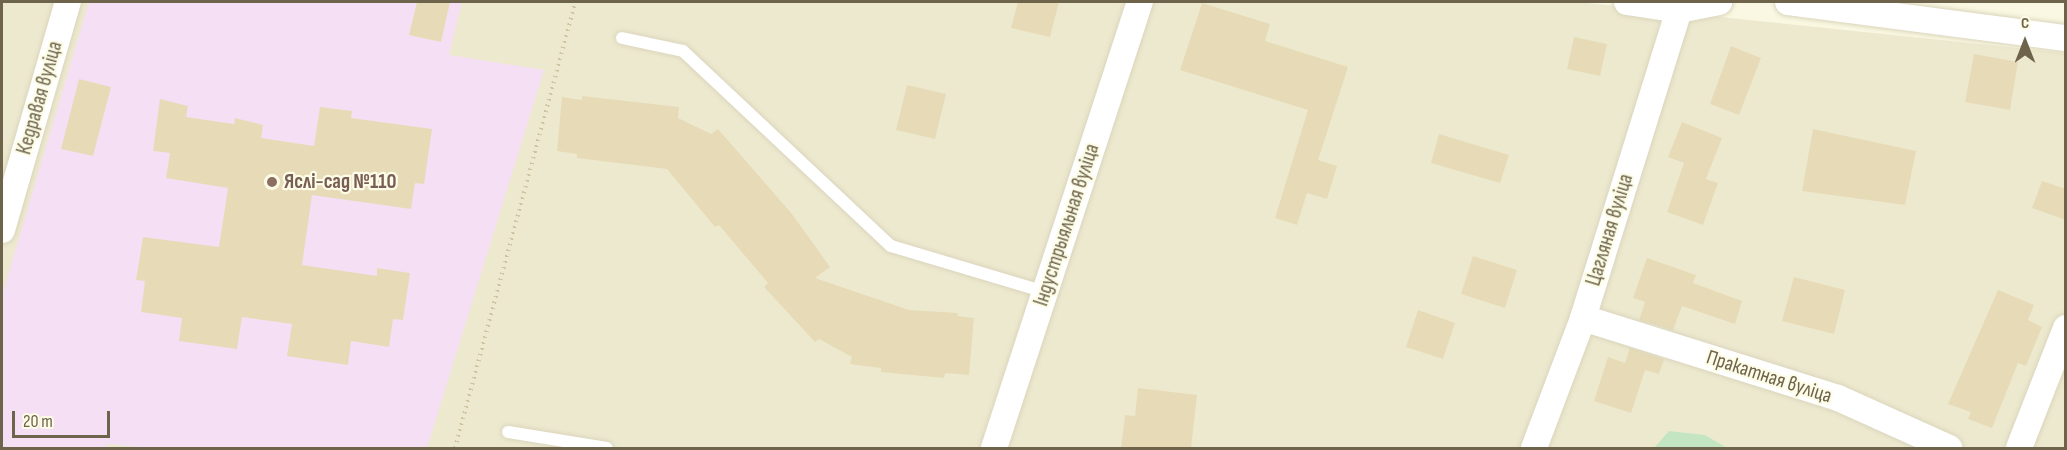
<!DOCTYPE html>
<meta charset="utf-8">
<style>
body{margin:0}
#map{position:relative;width:2067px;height:450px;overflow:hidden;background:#faf8e2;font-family:"Sofia Sans Condensed",sans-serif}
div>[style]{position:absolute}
.residential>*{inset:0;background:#ede9cf}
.education>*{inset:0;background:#f5dff5}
.green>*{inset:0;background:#c4e5c2}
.building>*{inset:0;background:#e7dbb7}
.path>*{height:4px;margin-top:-2px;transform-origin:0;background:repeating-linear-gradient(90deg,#d0c3a0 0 1.5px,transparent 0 6px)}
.roads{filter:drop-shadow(0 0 2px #dad5bc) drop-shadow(0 0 2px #dad5bc)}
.lane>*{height:12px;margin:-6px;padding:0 6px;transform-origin:6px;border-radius:6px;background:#fff}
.street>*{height:26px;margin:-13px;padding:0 13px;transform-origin:13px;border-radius:13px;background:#fff}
.dots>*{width:16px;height:16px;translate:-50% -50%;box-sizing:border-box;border:3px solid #fdfce7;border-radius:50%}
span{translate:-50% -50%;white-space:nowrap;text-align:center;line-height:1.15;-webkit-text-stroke:4.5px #fdfce7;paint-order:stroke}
.street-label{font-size:21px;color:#6e644b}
.education-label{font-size:21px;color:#785e54;font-weight:700}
.left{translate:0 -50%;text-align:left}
.frame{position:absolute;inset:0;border:3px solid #6e644b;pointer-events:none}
.north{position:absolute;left:1995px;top:12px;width:60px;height:60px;-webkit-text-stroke:4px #fdfce7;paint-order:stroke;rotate:0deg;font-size:16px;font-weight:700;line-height:24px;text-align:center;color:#6e644b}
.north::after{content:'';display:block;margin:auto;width:21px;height:27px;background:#6e644b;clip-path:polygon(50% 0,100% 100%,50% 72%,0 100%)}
.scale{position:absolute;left:12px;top:411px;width:98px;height:27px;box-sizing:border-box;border:3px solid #6e644b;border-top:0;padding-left:8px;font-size:18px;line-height:21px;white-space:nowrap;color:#6e644b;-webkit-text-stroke:4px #fdfce7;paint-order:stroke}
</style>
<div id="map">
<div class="residential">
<i style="clip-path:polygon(2px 2px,1578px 2px,2065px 53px,2065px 448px,2px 448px)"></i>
</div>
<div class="education">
<i style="clip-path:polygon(89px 2px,462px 2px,449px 55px,544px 70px,427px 448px,145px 448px,108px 444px,107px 448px,2px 448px,2px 295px)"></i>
</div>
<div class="green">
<i style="clip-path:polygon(1669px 431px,1705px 435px,1727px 448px,1654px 448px)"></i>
</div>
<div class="building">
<i style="clip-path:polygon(417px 2px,450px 2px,441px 42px,409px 35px)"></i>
<i style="clip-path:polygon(1018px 2px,1059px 2px,1050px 37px,1011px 28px)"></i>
<i style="clip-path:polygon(1202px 3px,1270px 24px,1265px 41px,1348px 67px,1318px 160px,1337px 166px,1327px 199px,1307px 193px,1297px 225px,1275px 218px,1308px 110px,1180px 70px)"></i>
<i style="clip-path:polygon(1574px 37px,1607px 44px,1600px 76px,1567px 69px)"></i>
<i style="clip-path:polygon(1731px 46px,1761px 58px,1739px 115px,1710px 104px)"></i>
<i style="clip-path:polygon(1974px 54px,2018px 62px,2010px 110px,1965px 102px)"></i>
<i style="clip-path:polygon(79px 79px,111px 87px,93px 156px,61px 149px)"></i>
<i style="clip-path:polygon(907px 85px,946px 94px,935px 139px,896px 130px)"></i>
<i style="clip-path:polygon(582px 96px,679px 107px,678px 118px,711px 134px,718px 129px,792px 214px,830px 267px,815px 278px,909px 310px,958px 313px,957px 316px,974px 318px,969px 375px,945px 373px,944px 378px,881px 372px,881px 368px,850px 364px,852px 357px,819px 339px,815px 342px,764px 287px,768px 283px,719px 225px,715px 227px,667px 169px,577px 158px,577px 154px,557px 151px,562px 97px,582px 100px)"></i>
<i style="clip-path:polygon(160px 99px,188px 106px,186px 117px,234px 124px,235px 118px,263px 125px,261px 138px,314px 146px,320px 107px,352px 111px,351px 118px,432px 129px,424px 184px,415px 183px,411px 209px,312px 195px,302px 265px,377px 276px,377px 268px,410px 273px,403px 320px,393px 319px,389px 347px,351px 341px,348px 365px,287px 356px,292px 324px,242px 317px,237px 349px,179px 341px,182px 318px,141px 312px,145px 281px,136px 280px,143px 237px,219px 247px,228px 188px,166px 178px,170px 153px,153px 151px)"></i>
<i style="clip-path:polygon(1682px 122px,1722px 138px,1706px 179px,1718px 183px,1703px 225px,1667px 212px,1684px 163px,1668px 157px)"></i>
<i style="clip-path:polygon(1813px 129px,1916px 151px,1905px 205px,1802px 191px)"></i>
<i style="clip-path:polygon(1439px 134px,1509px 155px,1500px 183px,1431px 163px)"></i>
<i style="clip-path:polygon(2042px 181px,2066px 189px,2066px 220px,2032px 208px)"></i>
<i style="clip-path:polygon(1473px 256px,1517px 270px,1505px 308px,1461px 294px)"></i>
<i style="clip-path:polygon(1647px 258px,1696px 275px,1693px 283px,1742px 301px,1735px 324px,1682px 306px,1673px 330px,1639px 320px,1645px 302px,1633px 298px)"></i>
<i style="clip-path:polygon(1794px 277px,1845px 290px,1834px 334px,1782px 321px)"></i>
<i style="clip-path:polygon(1998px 290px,2034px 305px,2028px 320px,2042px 327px,2026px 366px,2018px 363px,1992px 428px,1968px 419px,1971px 412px,1948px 404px)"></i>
<i style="clip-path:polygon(1418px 310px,1455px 323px,1443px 359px,1406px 347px)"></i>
<i style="clip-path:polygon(1630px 348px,1664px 359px,1659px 374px,1645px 370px,1631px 413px,1594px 401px,1608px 357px,1625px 363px)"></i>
<i style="clip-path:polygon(1138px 388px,1197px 395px,1191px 448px,1121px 448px,1125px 415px,1135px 416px)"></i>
</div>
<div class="path">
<i style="left:455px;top:448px;width:462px;rotate:-74.9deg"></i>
</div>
<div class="roads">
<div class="lane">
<i style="left:622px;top:38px;width:62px;rotate:12deg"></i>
<i style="left:683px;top:51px;width:285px;rotate:43.2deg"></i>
<i style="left:891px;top:246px;width:161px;rotate:16.6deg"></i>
<i style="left:508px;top:432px;width:100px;rotate:9.2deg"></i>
</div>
<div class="street">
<i style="left:1627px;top:2px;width:53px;rotate:8.7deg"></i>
<i style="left:1679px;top:10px;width:41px;rotate:-11.3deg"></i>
<i style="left:1788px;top:2px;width:280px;rotate:7.4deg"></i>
<i style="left:2px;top:230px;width:237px;rotate:-73.9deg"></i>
<i style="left:1583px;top:318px;width:267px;rotate:17.4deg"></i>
<i style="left:1838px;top:398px;width:122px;rotate:24.2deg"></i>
<i style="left:994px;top:448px;width:469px;rotate:-71.9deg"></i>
<i style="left:1534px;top:448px;width:139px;rotate:-69.3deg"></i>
<i style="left:1583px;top:318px;width:323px;rotate:-72.7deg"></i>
<i style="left:2019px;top:448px;width:129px;rotate:-68.6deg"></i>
</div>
</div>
<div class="dots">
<i style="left:272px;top:182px;background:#8d6e63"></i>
</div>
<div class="street-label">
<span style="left:40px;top:98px;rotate:-74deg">Кедравая вуліца</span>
<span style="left:1067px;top:225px;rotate:-72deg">Індустрыяльная вуліца</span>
<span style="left:1610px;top:230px;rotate:-73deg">Цагляная вуліца</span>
<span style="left:1769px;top:377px;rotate:18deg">Пракатная вуліца</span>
</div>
<div class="education-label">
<span class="left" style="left:284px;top:182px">Яслі-сад №110</span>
</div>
<div class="frame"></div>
<div class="north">С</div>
<div class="scale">20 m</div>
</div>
